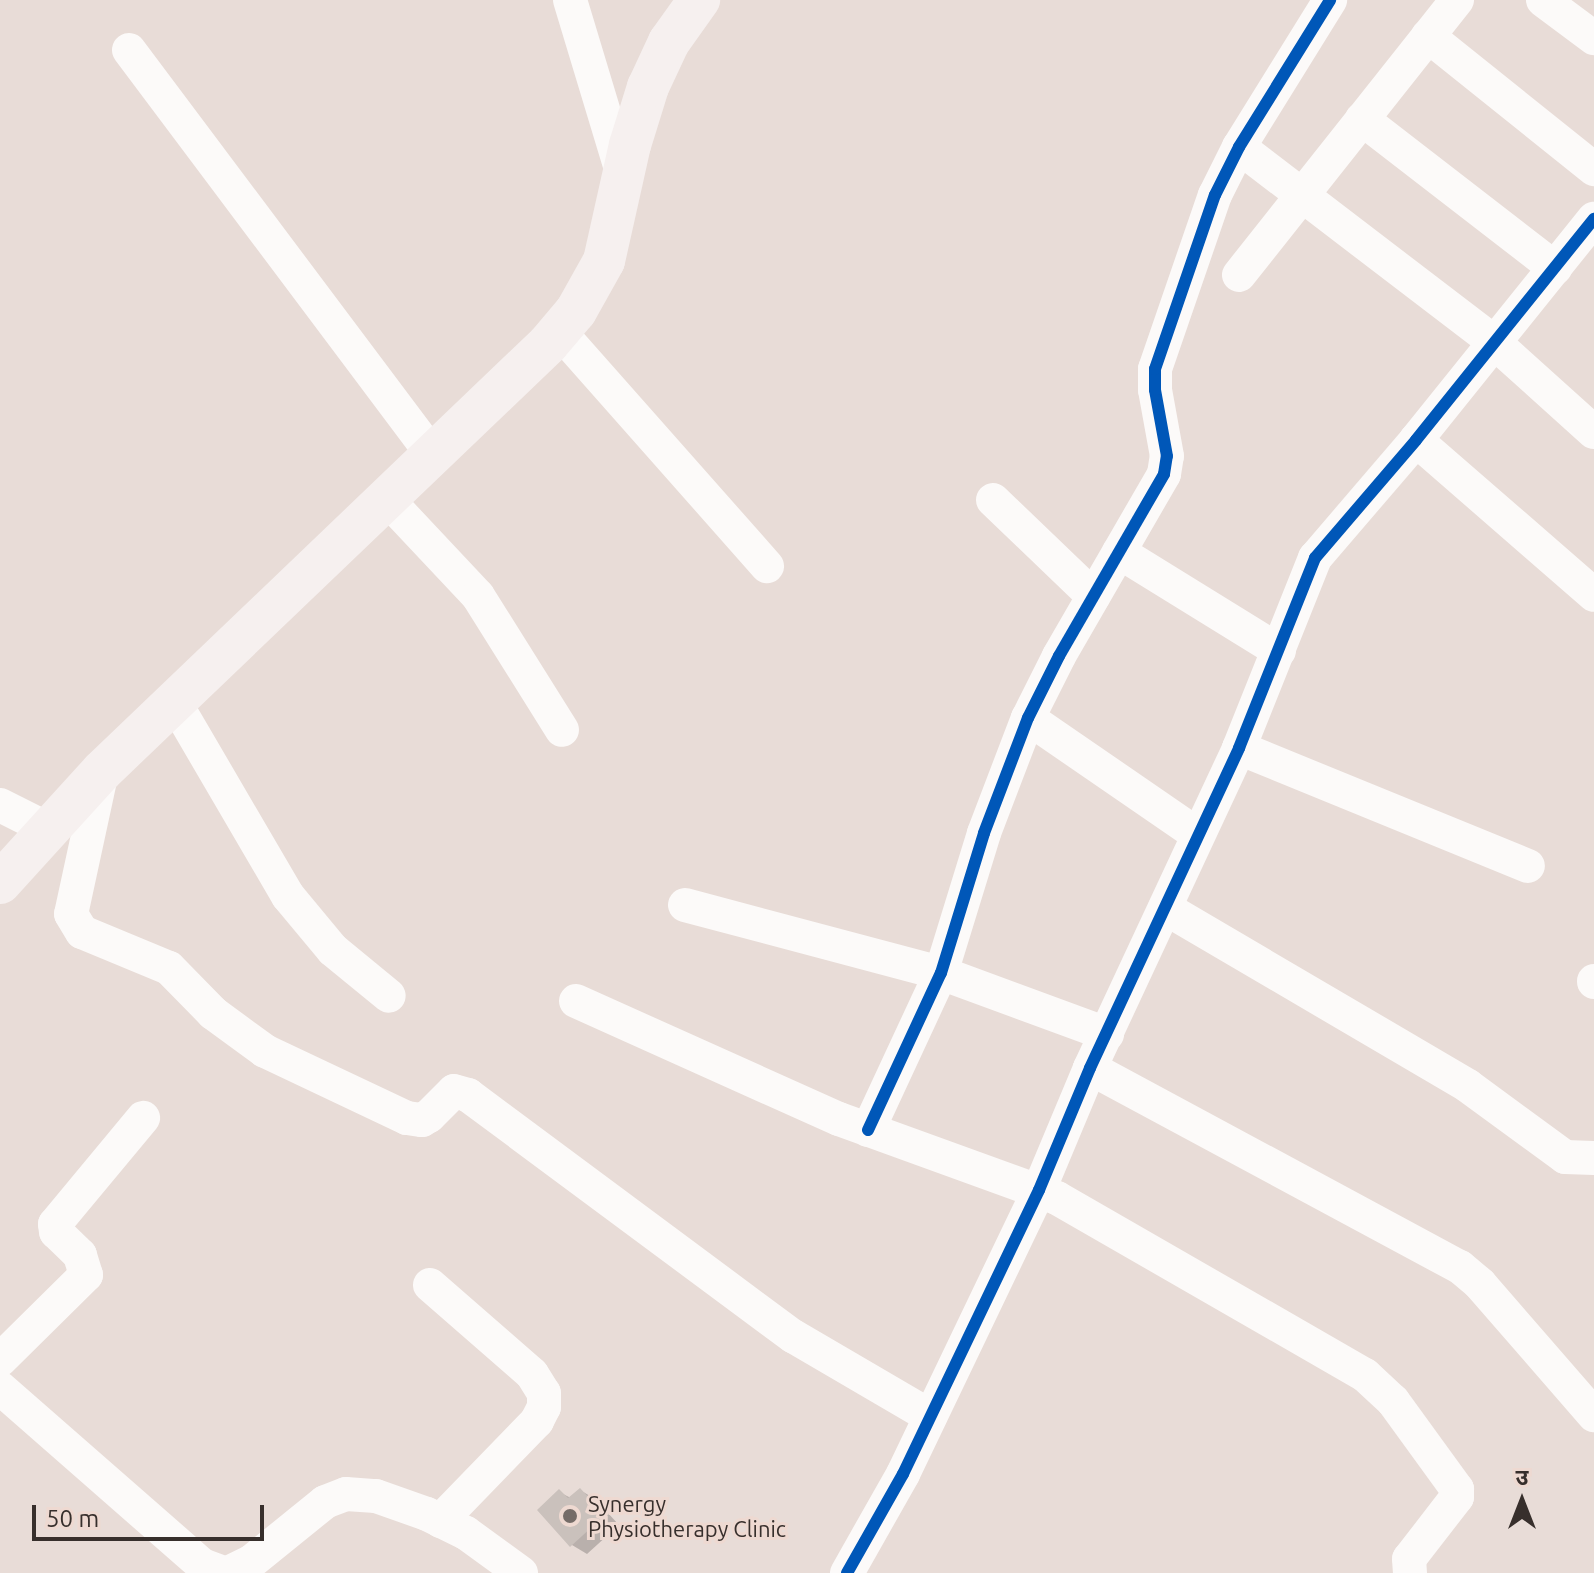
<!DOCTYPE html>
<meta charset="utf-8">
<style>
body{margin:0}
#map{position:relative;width:1594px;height:1573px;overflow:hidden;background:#e8dcd7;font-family:Ubuntu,"Noto Sans Devanagari",sans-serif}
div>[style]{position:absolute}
.shadow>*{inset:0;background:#0003}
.building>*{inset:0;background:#cac1bc}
.minor>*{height:34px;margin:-17px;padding:0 17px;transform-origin:17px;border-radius:17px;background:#fcfaf9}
.major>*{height:42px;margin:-21px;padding:0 21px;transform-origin:21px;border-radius:21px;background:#f6f0ef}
.cycleway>*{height:12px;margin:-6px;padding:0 6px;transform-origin:6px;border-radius:6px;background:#0057b8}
.dots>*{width:22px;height:22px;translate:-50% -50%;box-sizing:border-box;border:4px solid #eed9d1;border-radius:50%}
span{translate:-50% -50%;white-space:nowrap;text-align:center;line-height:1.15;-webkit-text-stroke:6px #eed9d1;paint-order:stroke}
.poi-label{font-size:22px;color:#372f2c}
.left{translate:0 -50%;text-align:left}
.north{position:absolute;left:1482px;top:1461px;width:80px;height:80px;-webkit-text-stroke:6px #eed9d1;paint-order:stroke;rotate:0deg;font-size:22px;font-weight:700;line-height:32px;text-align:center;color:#372f2c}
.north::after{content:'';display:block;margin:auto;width:28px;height:36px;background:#372f2c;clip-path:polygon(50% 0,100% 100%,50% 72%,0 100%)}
.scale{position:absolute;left:32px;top:1505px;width:232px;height:36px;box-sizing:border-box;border:4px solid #372f2c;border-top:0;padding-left:10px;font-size:24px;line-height:28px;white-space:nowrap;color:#372f2c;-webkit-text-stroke:6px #eed9d1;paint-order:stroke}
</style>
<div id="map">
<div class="shadow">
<i style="clip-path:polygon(580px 1490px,595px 1499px,619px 1525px,587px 1554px,572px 1545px,559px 1492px,571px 1498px)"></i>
</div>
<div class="building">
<i style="clip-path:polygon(580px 1488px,605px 1515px,570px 1547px,537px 1510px,559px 1489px,568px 1498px)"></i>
</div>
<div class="minor">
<i style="left:570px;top:0;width:184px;rotate:73.2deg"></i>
<i style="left:1543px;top:0;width:64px;rotate:36.7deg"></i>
<i style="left:1428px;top:36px;width:213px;rotate:38.7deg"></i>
<i style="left:129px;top:50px;width:505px;rotate:53.13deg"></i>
<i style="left:1362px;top:119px;width:244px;rotate:37.7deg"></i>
<i style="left:1239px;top:147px;width:322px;rotate:37.4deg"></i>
<i style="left:1495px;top:343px;width:133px;rotate:42deg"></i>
<i style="left:1239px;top:275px;width:351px;rotate:-51.6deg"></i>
<i style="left:559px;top:331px;width:314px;rotate:48.5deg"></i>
<i style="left:1416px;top:440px;width:236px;rotate:41deg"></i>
<i style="left:386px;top:498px;width:134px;rotate:46.8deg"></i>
<i style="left:478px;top:596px;width:158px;rotate:57.9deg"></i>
<i style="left:993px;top:500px;width:139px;rotate:43.8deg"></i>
<i style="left:1119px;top:552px;width:188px;rotate:31.7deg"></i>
<i style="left:174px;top:701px;width:226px;rotate:59.7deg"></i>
<i style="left:288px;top:896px;width:70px;rotate:50.2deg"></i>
<i style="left:333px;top:950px;width:72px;rotate:39.4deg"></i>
<i style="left:1028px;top:718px;width:206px;rotate:34.5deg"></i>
<i style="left:1239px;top:748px;width:312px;rotate:22.2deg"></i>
<i style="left:102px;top:771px;width:146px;rotate:102.2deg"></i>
<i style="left:71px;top:914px;width:21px;rotate:59deg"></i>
<i style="left:82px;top:932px;width:94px;rotate:22.5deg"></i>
<i style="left:169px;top:968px;width:63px;rotate:45.6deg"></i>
<i style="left:213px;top:1013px;width:64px;rotate:36.2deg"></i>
<i style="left:265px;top:1051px;width:157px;rotate:25.3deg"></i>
<i style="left:407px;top:1118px;width:15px;rotate:8deg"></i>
<i style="left:422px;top:1120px;width:8px;rotate:-30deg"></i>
<i style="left:429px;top:1116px;width:35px;rotate:-45deg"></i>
<i style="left:454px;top:1091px;width:15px;rotate:16deg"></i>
<i style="left:468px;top:1095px;width:405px;rotate:36.6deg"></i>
<i style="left:793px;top:1336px;width:159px;rotate:30.3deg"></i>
<i style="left:0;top:805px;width:54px;rotate:26.6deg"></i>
<i style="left:685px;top:905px;width:265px;rotate:14.9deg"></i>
<i style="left:941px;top:973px;width:177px;rotate:20.2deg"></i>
<i style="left:1165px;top:908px;width:351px;rotate:30.4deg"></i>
<i style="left:1468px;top:1086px;width:120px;rotate:36.2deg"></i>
<i style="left:1565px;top:1157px;width:29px;rotate:2deg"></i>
<i style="left:1594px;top:981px;width:1px;rotate:90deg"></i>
<i style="left:576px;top:1001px;width:288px;rotate:24.2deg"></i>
<i style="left:839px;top:1119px;width:232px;rotate:19.9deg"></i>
<i style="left:1057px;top:1198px;width:355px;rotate:29.9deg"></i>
<i style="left:1365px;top:1375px;width:38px;rotate:43deg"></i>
<i style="left:1393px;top:1401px;width:109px;rotate:54deg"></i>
<i style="left:1457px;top:1489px;width:8px;rotate:90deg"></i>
<i style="left:1457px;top:1497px;width:78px;rotate:127.7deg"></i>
<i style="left:1409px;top:1559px;width:14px;rotate:86deg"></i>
<i style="left:1090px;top:1068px;width:420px;rotate:28.3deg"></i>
<i style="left:1460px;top:1267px;width:26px;rotate:40deg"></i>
<i style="left:1480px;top:1284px;width:174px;rotate:49deg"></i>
<i style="left:868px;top:1130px;width:173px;rotate:-65.1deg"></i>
<i style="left:941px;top:973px;width:146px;rotate:-72.9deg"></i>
<i style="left:984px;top:833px;width:123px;rotate:-69.1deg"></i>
<i style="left:1028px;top:718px;width:69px;rotate:-63.4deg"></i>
<i style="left:1059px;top:656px;width:210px;rotate:-60deg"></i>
<i style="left:1164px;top:474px;width:18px;rotate:-81deg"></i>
<i style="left:1167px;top:456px;width:67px;rotate:-100.3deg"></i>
<i style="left:1155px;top:390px;width:21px;rotate:-90deg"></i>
<i style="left:1155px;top:369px;width:184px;rotate:-71deg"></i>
<i style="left:1215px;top:195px;width:54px;rotate:-63.4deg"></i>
<i style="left:1239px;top:147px;width:173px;rotate:-58.2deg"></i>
<i style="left:430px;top:1285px;width:135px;rotate:41.1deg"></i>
<i style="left:532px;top:1374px;width:22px;rotate:58deg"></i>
<i style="left:544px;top:1393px;width:14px;rotate:90deg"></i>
<i style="left:544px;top:1407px;width:16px;rotate:117deg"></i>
<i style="left:537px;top:1421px;width:139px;rotate:134.1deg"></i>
<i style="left:0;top:1360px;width:121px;rotate:-44.7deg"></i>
<i style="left:86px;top:1275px;width:21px;rotate:-107deg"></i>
<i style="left:80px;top:1255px;width:33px;rotate:-136deg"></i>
<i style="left:56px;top:1232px;width:8px;rotate:-97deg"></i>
<i style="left:55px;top:1224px;width:138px;rotate:-50.3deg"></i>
<i style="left:0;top:1388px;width:269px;rotate:41.2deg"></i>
<i style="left:202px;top:1565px;width:23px;rotate:20deg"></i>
<i style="left:228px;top:1573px;width:25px;rotate:-26deg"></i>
<i style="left:251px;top:1562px;width:95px;rotate:-39deg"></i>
<i style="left:325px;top:1502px;width:22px;rotate:-21deg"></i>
<i style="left:346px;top:1494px;width:30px;rotate:4deg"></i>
<i style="left:376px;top:1496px;width:54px;rotate:19.4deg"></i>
<i style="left:427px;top:1514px;width:43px;rotate:26deg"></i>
<i style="left:466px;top:1533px;width:68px;rotate:36deg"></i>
<i style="left:847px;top:1573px;width:114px;rotate:-60.5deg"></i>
<i style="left:903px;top:1474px;width:315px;rotate:-64.4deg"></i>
<i style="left:1039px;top:1190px;width:132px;rotate:-67.3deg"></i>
<i style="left:1090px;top:1068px;width:353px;rotate:-65deg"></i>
<i style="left:1239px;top:748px;width:205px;rotate:-68.2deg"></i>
<i style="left:1315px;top:558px;width:155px;rotate:-49.4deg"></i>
<i style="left:1416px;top:440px;width:284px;rotate:-51.2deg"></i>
</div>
<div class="major">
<i style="left:0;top:883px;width:151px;rotate:-47.7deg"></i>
<i style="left:102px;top:771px;width:617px;rotate:-43.75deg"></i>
<i style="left:548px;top:344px;width:43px;rotate:-49.7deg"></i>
<i style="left:576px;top:311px;width:57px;rotate:-60.8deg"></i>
<i style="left:604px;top:261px;width:119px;rotate:-77.4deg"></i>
<i style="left:630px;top:145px;width:61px;rotate:-72.8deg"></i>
<i style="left:648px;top:87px;width:50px;rotate:-65deg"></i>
<i style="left:669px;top:42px;width:52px;rotate:-54.5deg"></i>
</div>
<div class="cycleway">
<i style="left:868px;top:1130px;width:173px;rotate:-65.1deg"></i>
<i style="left:941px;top:973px;width:146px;rotate:-72.9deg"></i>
<i style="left:984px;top:833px;width:123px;rotate:-69.1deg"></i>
<i style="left:1028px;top:718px;width:69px;rotate:-63.4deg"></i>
<i style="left:1059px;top:656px;width:210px;rotate:-60deg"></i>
<i style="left:1164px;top:474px;width:18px;rotate:-81deg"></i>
<i style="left:1167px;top:456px;width:67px;rotate:-100.3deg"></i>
<i style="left:1155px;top:390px;width:21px;rotate:-90deg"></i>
<i style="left:1155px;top:369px;width:184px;rotate:-71deg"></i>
<i style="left:1215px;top:195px;width:54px;rotate:-63.4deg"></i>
<i style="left:1239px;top:147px;width:173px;rotate:-58.2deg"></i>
<i style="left:847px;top:1573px;width:114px;rotate:-60.5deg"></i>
<i style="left:903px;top:1474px;width:315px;rotate:-64.4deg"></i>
<i style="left:1039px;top:1190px;width:132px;rotate:-67.3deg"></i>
<i style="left:1090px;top:1068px;width:353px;rotate:-65deg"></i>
<i style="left:1239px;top:748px;width:205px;rotate:-68.2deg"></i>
<i style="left:1315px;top:558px;width:155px;rotate:-49.4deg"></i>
<i style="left:1416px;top:440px;width:284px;rotate:-51.2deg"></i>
</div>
<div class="dots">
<i style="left:570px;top:1516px;background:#756c68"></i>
</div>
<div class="poi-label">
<span class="left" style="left:588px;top:1516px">Synergy<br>Physiotherapy Clinic</span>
</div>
<div class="north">उ</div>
<div class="scale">50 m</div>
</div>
